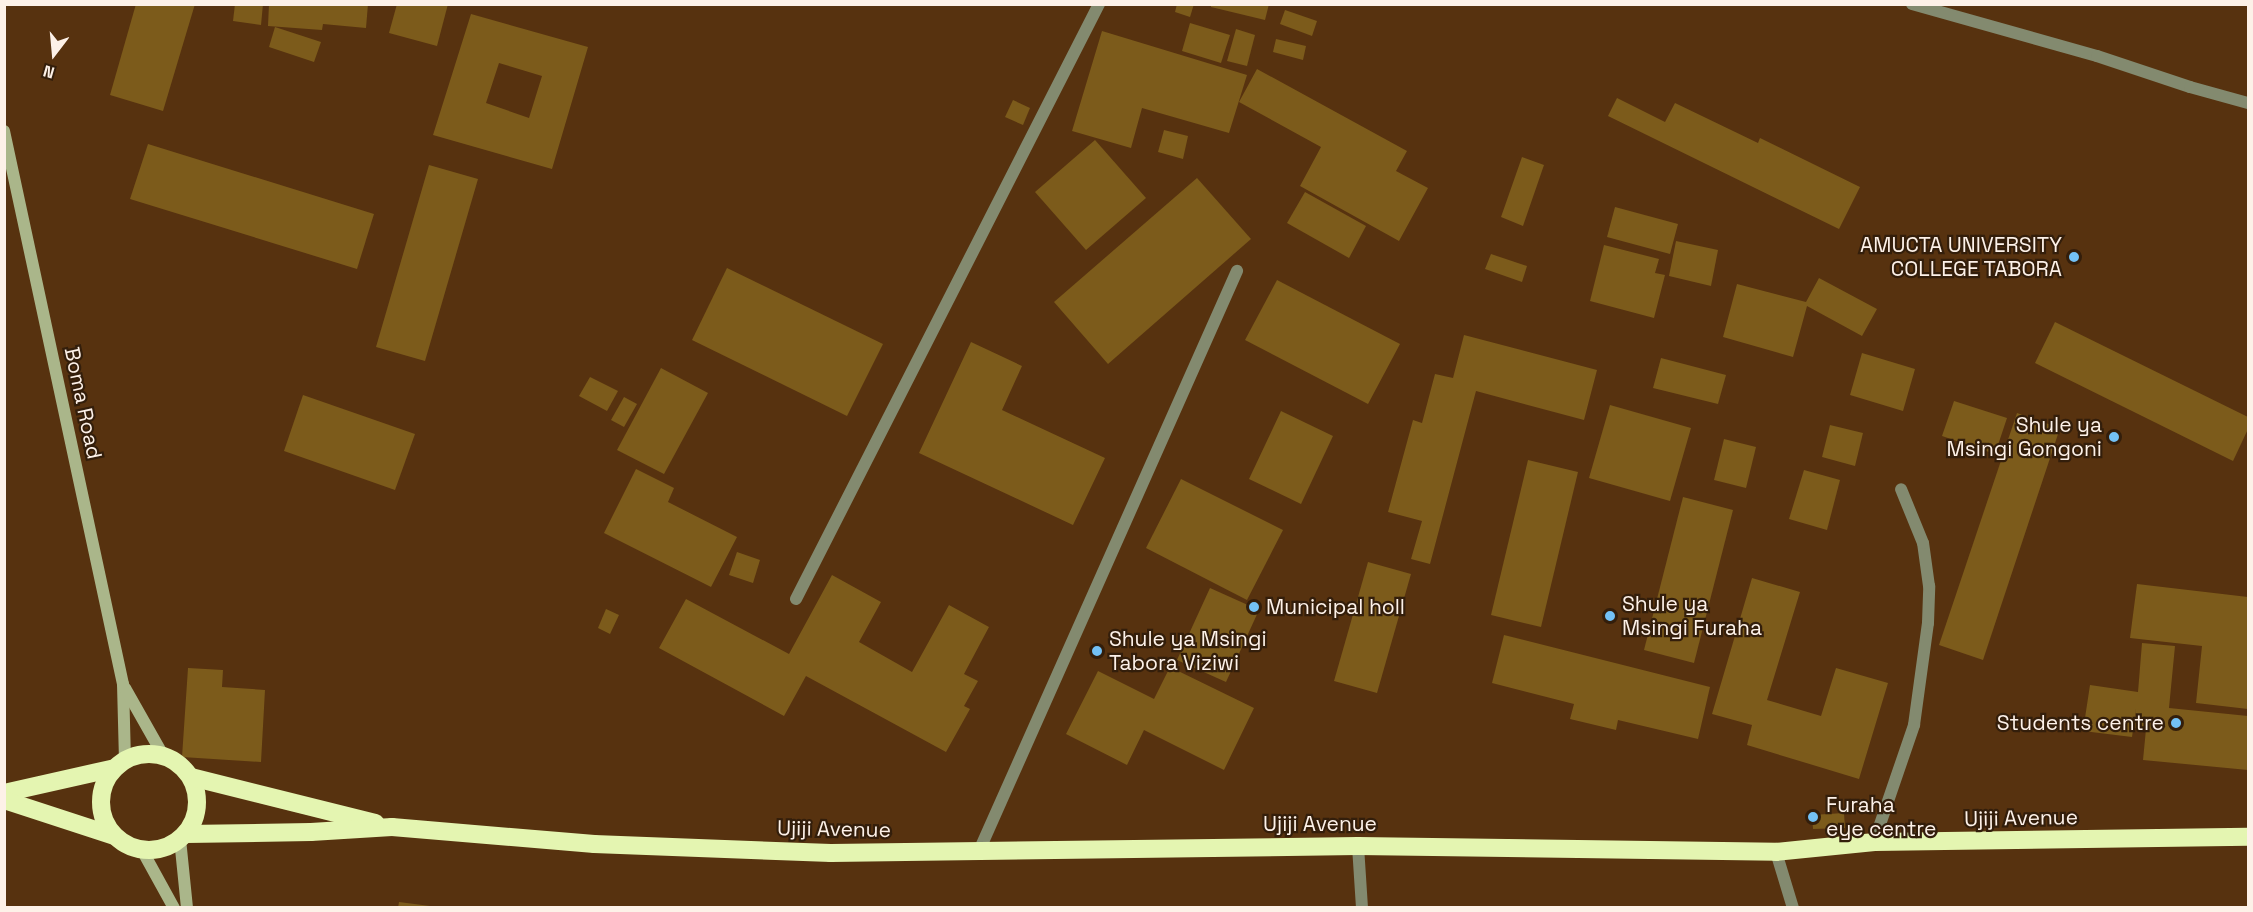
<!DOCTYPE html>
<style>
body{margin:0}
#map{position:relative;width:2253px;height:912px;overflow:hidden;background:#57320f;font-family:"Space Grotesk",sans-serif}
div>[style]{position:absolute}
.building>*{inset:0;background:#7c5b1b}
.lane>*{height:12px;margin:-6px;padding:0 6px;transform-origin:6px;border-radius:6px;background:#838a6f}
.street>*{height:12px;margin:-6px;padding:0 6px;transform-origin:6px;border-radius:6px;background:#838a6f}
.secondary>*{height:12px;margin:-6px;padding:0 6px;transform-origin:6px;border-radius:6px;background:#aab68a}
.highway>*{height:18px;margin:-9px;padding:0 9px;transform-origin:9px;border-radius:9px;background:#e4f5b1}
.highway>.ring{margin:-9px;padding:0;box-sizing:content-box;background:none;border:18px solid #e4f5b1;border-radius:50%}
.dots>*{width:16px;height:16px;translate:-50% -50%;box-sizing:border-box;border:3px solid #331e0b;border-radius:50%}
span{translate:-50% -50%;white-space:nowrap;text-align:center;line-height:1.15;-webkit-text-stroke:4.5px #331e0b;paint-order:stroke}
.poi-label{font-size:21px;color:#fdf1e8}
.right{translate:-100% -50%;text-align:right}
.left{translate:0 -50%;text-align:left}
.street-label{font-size:21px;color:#fdf1e8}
.frame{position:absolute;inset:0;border:6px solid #fdf1e8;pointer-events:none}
.north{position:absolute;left:24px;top:24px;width:60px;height:60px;-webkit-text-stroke:4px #331e0b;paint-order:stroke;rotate:196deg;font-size:16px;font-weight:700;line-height:24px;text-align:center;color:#fdf1e8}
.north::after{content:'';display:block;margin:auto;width:21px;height:27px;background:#fdf1e8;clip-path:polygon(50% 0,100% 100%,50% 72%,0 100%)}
</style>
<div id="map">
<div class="building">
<i style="clip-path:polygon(136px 4px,195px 4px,163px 111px,110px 95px)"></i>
<i style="clip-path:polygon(235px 4px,263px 4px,261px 25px,233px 21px)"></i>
<i style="clip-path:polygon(269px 4px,368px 4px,366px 28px,323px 24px,322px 30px,268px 26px)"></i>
<i style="clip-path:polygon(397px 4px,448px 4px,437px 46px,389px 33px)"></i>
<i style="clip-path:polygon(1177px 4px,1194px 4px,1190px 17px,1175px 12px)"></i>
<i style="clip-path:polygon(1211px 4px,1269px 4px,1265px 20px,1211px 7px)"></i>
<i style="clip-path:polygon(1285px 10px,1317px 21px,1312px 36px,1280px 24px)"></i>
<i style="clip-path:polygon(evenodd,471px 14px,588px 47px,552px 169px,433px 135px,471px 14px,499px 63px,542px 76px,529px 118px,486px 103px,499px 63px)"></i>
<i style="clip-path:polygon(1190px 23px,1230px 35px,1221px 63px,1182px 51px)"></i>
<i style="clip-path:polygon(275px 27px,321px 42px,314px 62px,269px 47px)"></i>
<i style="clip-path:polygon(1236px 29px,1255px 35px,1247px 66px,1227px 61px)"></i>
<i style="clip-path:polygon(1102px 31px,1247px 75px,1229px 133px,1142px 108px,1131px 148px,1072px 131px)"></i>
<i style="clip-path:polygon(1276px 39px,1306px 46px,1303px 60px,1273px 52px)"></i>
<i style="clip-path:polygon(1257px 69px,1407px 151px,1396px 171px,1428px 188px,1399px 241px,1300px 186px,1321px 147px,1239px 102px)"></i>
<i style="clip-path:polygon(1617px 98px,1665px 122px,1675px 103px,1758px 143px,1760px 138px,1860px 187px,1839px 229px,1608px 116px)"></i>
<i style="clip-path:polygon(1013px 100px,1030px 108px,1023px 125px,1005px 117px)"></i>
<i style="clip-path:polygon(1164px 130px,1188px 136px,1183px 159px,1158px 152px)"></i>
<i style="clip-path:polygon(1095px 140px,1146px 198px,1086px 250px,1035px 192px)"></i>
<i style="clip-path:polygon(148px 144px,374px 214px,357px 269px,130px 199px)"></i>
<i style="clip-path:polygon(1522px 157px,1544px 165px,1523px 226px,1501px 217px)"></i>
<i style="clip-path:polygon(429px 165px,478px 179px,425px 361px,376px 347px)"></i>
<i style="clip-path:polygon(1197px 178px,1251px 239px,1108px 364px,1054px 302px)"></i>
<i style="clip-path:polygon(1305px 192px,1366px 226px,1349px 258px,1287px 223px)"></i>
<i style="clip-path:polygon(1615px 207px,1678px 224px,1670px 254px,1607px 237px)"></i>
<i style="clip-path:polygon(1676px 241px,1718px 250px,1711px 286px,1669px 276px)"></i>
<i style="clip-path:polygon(1604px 245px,1659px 259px,1655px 273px,1665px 275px,1654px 318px,1590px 301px)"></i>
<i style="clip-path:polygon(1491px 254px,1527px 266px,1522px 282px,1485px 269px)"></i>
<i style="clip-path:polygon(727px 268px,883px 344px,847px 416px,692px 340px)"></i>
<i style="clip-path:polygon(1819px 278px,1877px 309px,1862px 336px,1807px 306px,1793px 357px,1723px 337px,1737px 284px,1806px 302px)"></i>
<i style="clip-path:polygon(1277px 280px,1400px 344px,1368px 404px,1245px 340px)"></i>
<i style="clip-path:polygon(2055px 322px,2248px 417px,2248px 429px,2233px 461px,2035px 363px)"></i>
<i style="clip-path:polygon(1464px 335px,1597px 370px,1584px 420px,1476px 391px,1430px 564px,1411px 559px,1422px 521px,1388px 512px,1413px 420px,1422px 423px,1435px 374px,1453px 378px)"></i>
<i style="clip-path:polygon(971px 342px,1022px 366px,1002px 410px,1105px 458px,1073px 525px,919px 453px)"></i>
<i style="clip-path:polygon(1862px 353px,1915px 369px,1903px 411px,1850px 395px)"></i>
<i style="clip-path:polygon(1661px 358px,1726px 375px,1718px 404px,1653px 388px)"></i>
<i style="clip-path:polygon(661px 368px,708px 393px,664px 474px,617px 450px)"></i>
<i style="clip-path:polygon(590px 377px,618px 391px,607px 411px,579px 396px)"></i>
<i style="clip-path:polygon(303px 395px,415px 434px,395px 490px,284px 451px)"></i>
<i style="clip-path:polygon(624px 397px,637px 404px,624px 427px,611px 420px)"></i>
<i style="clip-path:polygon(1954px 401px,2007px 418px,1995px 454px,1942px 436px)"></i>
<i style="clip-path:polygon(1610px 405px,1691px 428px,1670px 501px,1589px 478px)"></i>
<i style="clip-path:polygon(1281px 411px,1333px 436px,1301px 504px,1249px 479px)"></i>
<i style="clip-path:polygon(2017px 413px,2060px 428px,1983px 660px,1939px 645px)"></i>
<i style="clip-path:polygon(1830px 425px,1863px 433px,1855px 466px,1822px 457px)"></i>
<i style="clip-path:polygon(1724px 439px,1756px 447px,1746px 488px,1714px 480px)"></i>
<i style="clip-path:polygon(1528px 460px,1578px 472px,1541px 627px,1491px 615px)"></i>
<i style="clip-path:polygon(636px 469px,674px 488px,668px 502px,737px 537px,711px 587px,604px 533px)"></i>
<i style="clip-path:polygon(1804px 470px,1840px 480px,1827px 530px,1789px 519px)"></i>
<i style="clip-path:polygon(1181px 479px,1283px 530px,1247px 600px,1146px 548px)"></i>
<i style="clip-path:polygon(1683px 497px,1733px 510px,1694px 663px,1644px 650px)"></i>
<i style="clip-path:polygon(737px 552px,760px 560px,753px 583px,729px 575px)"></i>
<i style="clip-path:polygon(1368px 562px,1411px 574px,1377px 693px,1334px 681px)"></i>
<i style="clip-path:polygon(832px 575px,881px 602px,859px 642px,912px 672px,949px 605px,989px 627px,964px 674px,978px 681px,964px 706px,970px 709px,946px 752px,806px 676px,784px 716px,659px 648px,686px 599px,789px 654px)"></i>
<i style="clip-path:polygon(1752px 578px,1800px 592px,1767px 700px,1821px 716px,1836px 668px,1888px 683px,1859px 779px,1747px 745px,1752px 725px,1712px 714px)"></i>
<i style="clip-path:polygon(2137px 584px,2248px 597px,2248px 709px,2196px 703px,2202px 646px,2130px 638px)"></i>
<i style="clip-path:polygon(1210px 588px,1259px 610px,1226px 682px,1177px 660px)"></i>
<i style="clip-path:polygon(606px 609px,619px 615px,610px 634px,598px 628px)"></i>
<i style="clip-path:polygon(1504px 635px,1710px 687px,1698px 739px,1618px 720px,1616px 730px,1570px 719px,1574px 704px,1492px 683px)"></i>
<i style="clip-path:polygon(2142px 643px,2175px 646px,2169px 708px,2248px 716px,2248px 770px,2143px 760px,2146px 729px,2134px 728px,2136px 708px,2132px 737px,2083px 731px,2090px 685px,2138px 692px)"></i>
<i style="clip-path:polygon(1170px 667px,1254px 708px,1224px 770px,1144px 730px,1127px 765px,1066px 734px,1098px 671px,1154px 699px)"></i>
<i style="clip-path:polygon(188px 668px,223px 670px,222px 687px,265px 690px,261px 762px,182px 757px)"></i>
<i style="clip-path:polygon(1844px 813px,1845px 828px,1813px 829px,1812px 815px)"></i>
<i style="clip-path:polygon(399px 902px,430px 906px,430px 908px,398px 908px)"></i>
</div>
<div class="lane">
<i style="left:1912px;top:4px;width:192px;rotate:15.7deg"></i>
<i style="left:2097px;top:56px;width:98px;rotate:18.4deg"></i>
<i style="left:2190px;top:87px;width:60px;rotate:15.4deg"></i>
<i style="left:796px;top:599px;width:668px;rotate:-63.01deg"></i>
<i style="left:1874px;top:842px;width:124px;rotate:-71.1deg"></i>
<i style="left:1914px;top:725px;width:103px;rotate:-82.2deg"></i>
<i style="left:1928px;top:623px;width:37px;rotate:-88deg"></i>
<i style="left:1929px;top:586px;width:43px;rotate:-97.9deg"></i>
<i style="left:1923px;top:543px;width:58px;rotate:-112.2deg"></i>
<i style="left:979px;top:851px;width:635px;rotate:-66.02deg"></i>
</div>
<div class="street">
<i style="left:1358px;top:846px;width:62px;rotate:86.3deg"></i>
<i style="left:1776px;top:852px;width:59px;rotate:73.1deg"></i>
</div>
<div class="secondary">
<i style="left:4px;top:131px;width:566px;rotate:77.86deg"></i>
<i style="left:123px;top:684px;width:76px;rotate:88.5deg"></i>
<i style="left:125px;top:688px;width:79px;rotate:60.5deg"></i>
<i style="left:180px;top:839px;width:69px;rotate:84.2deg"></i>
<i style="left:142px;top:850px;width:66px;rotate:61.1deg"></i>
</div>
<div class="highway">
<i class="ring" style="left:101px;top:754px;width:78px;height:78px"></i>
<i style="left:191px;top:777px;width:190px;rotate:14deg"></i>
<i style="left:4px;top:793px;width:114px;rotate:-12.7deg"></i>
<i style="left:4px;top:800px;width:116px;rotate:18.1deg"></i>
<i style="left:186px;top:834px;width:125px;rotate:-0.9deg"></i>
<i style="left:311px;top:832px;width:81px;rotate:-3.5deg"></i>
<i style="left:392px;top:827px;width:203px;rotate:4.8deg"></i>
<i style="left:594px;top:844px;width:237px;rotate:2.2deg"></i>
<i style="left:831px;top:853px;width:527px;rotate:-0.76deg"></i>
<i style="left:1358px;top:846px;width:418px;rotate:0.8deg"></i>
<i style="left:1776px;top:852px;width:99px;rotate:-5.8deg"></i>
<i style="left:1874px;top:842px;width:374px;rotate:-0.8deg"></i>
</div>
<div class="dots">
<i style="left:2074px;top:257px;background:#73c1f5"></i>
<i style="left:2114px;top:437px;background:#73c1f5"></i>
<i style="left:1254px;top:607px;background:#73c1f5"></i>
<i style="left:1610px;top:616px;background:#73c1f5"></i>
<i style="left:1097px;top:651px;background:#73c1f5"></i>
<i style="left:2176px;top:723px;background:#73c1f5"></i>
<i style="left:1813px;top:817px;background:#73c1f5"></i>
</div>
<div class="poi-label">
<span class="right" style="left:2062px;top:257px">AMUCTA UNIVERSITY<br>COLLEGE TABORA</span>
<span class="right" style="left:2102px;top:437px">Shule ya<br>Msingi Gongoni</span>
<span class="left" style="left:1622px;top:616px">Shule ya<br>Msingi Furaha</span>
<span class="left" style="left:1266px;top:607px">Municipal holl</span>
<span class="left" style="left:1109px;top:651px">Shule ya Msingi<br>Tabora Viziwi</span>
<span class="right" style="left:2164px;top:723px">Students centre</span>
<span class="left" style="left:1826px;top:817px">Furaha<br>eye centre</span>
</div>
<div class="street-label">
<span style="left:83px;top:403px;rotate:78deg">Boma Road</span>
<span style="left:2021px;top:818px;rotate:-1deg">Ujiji Avenue</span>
<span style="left:1320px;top:824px">Ujiji Avenue</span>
<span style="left:834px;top:829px;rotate:1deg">Ujiji Avenue</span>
</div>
<div class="frame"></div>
<div class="north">N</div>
</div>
